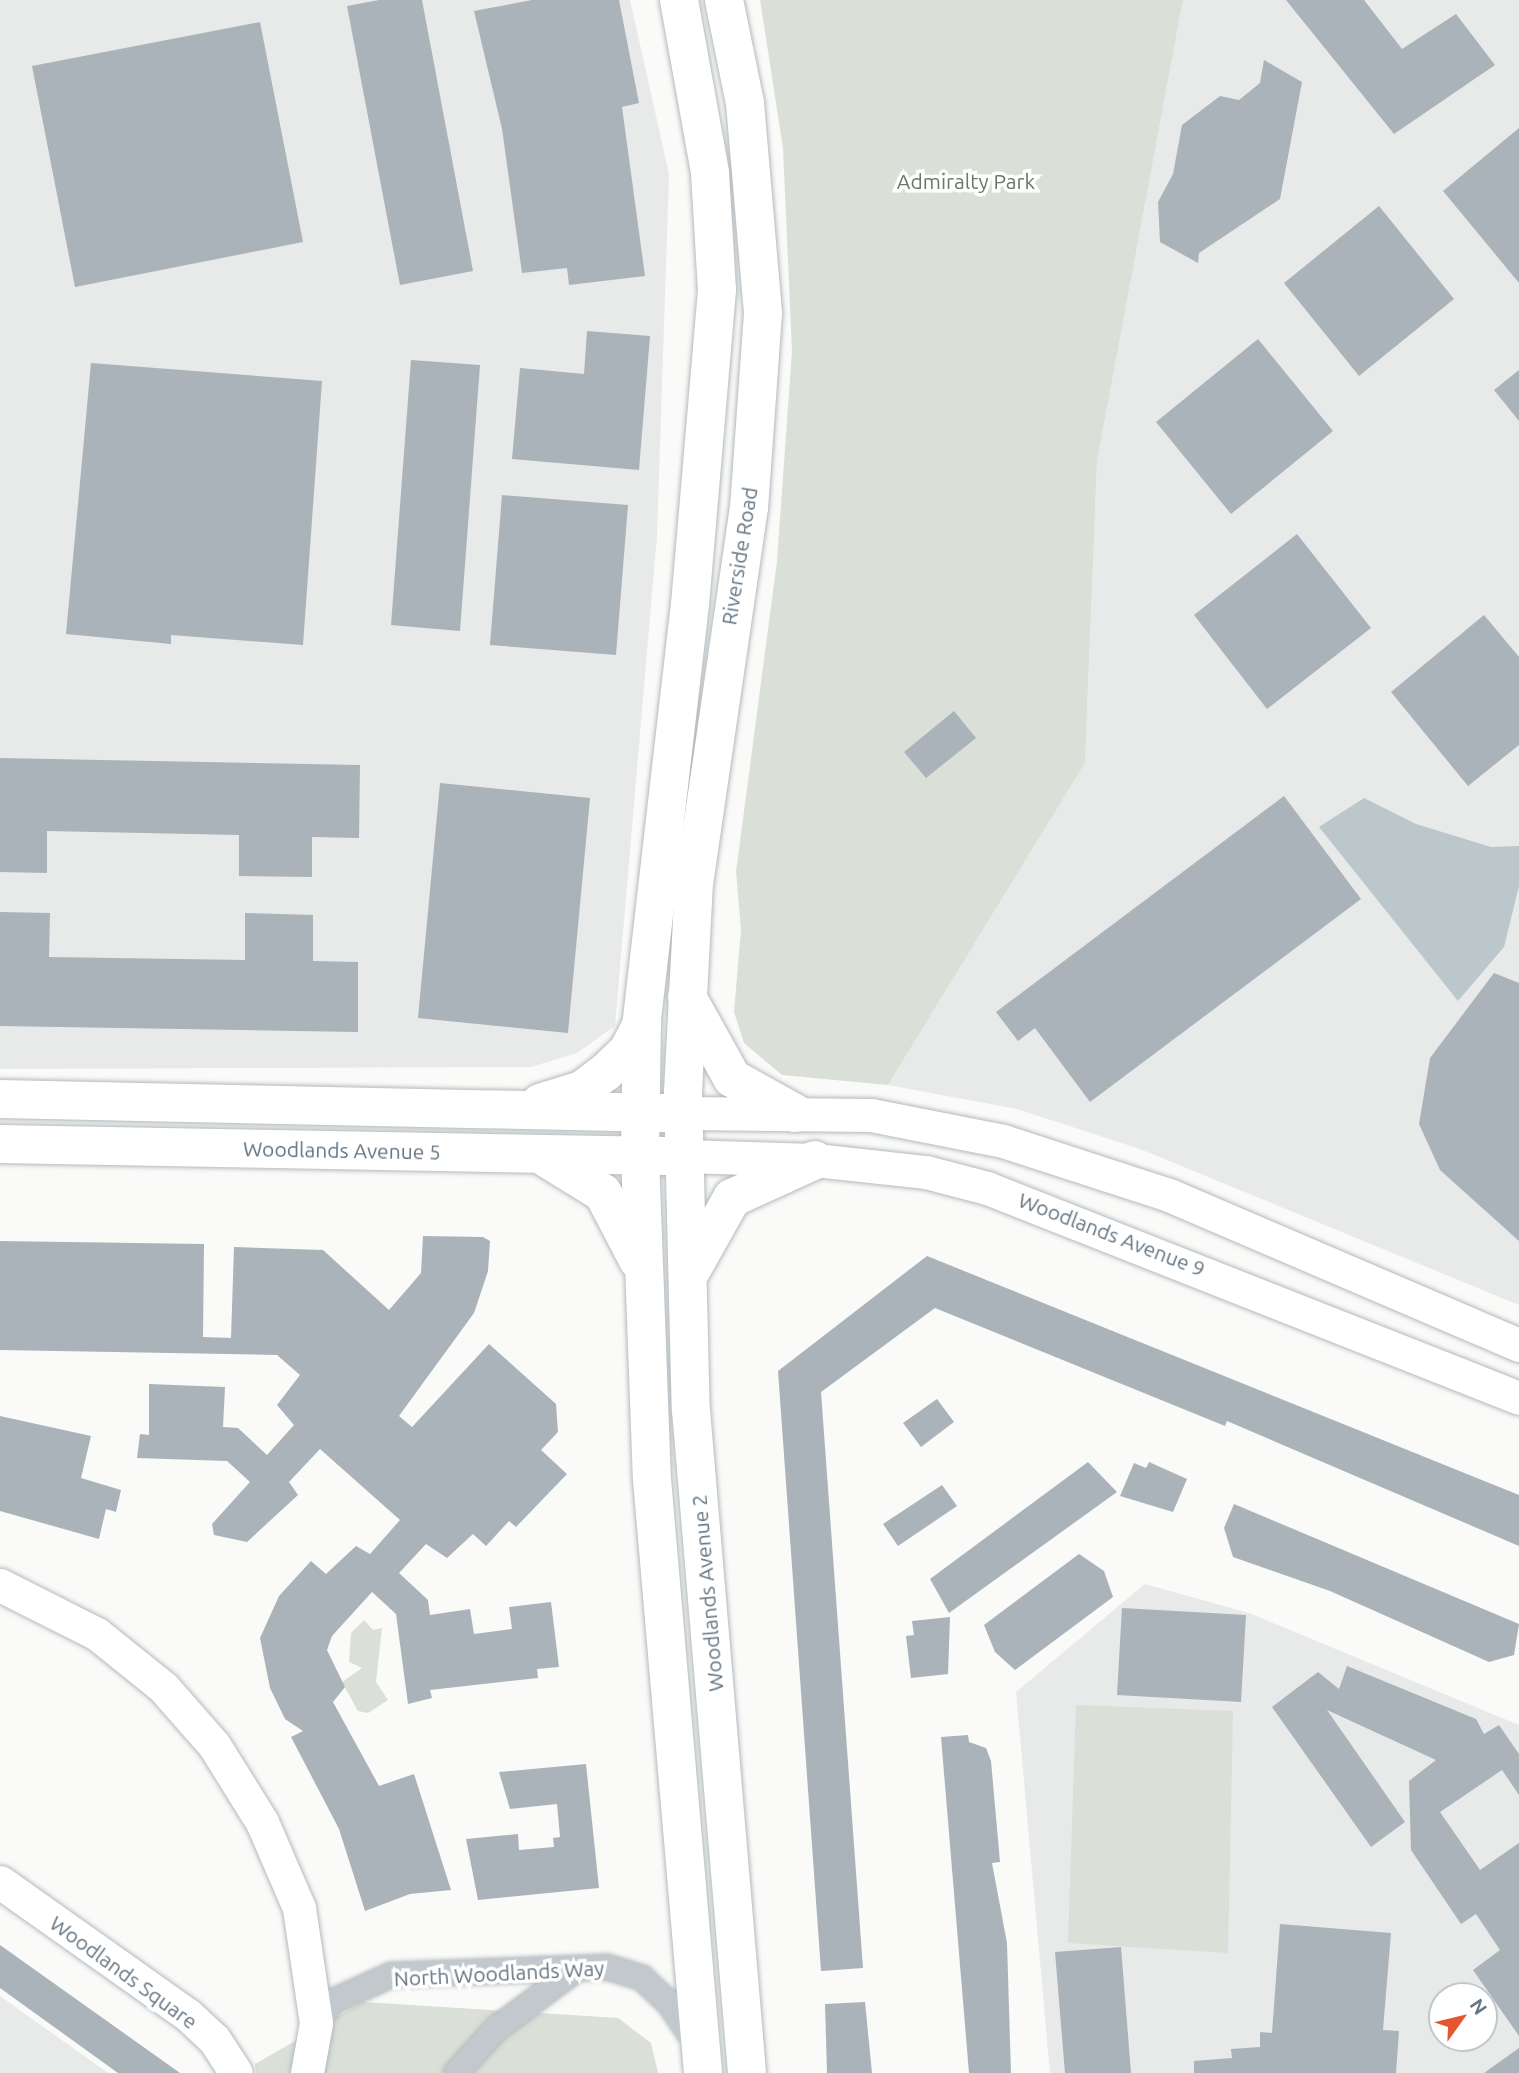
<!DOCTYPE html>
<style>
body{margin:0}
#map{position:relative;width:1519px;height:2073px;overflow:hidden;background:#fafaf8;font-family:Ubuntu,sans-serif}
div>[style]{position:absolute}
.built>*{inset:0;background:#e8e9e9}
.green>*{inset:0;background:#dadfd7}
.water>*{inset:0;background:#bbc7cb}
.building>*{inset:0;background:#aab3b9}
.roads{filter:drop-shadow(0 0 2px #b3babf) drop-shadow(0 0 2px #b3babf)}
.street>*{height:24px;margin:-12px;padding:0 12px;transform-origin:12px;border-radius:12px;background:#c3c8cc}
.secondary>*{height:33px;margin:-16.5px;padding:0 16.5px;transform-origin:16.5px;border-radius:16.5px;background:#fff}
.primary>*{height:38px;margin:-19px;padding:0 19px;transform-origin:19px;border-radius:19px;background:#fff}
span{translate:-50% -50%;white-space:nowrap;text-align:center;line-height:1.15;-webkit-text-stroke:7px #fff;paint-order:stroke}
.park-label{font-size:21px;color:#687a64}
.street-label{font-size:21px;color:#657683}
.north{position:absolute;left:1428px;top:1982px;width:70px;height:70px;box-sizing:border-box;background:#fff;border:2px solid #c1c8cd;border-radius:50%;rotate:56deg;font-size:19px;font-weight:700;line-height:28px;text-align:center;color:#657683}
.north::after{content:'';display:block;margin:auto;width:24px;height:32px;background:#e4572e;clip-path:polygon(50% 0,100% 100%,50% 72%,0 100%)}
</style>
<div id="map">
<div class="built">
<i style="clip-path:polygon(0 0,630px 0,669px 174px,657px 535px,615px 1026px,577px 1053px,531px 1067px,0 1069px)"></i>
<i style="clip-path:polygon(1183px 0,1519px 0,1519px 1305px,1140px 1149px,1017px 1109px,888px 1085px,1085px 763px,1097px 462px)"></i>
<i style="clip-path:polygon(evenodd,1145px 1584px,1249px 1613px,1519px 1725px,1519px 2073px,1050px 2073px,1016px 1692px,1145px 1584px,1442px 1996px,1484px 1996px,1484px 2038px,1442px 2038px,1442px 1996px)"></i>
<i style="clip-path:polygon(0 1996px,108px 2073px,0 2073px)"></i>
</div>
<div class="green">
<i style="clip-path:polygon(760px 0,1183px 0,1097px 462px,1085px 763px,888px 1085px,782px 1075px,744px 1043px,734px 1012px,741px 930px,736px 872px,777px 561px,792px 351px,783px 148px)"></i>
<i style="clip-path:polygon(364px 1620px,373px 1630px,382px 1628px,376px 1682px,388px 1700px,368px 1713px,358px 1711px,342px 1682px,362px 1668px,349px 1662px,351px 1633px)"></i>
<i style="clip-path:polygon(1076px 1705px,1233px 1711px,1228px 1953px,1068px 1943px)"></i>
<i style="clip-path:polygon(363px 2002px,618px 2018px,651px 2043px,658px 2073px,256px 2073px,255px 2064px)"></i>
</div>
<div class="water">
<i style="clip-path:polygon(1364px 798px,1416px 824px,1491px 847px,1519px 846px,1519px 886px,1504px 947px,1458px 1001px,1319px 827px)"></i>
</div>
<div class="building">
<i style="clip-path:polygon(379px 0,422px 0,473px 271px,400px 285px,347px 6px)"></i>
<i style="clip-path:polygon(532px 0,619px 0,639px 103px,622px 107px,645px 276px,569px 285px,567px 268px,522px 273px,502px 129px,474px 11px)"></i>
<i style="clip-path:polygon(1286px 0,1364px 0,1402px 49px,1456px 14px,1495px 65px,1394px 134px)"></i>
<i style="clip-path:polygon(260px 22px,303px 242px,75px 287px,32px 66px)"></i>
<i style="clip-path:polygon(1264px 60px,1302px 82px,1280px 199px,1199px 253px,1198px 263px,1160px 242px,1158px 202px,1173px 174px,1182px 125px,1220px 96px,1239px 100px,1260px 83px)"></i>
<i style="clip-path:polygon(1519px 128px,1519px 283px,1443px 191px)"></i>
<i style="clip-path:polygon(1379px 206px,1454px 299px,1359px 376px,1284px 283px)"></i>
<i style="clip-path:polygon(587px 331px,650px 336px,639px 470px,512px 459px,520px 368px,584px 374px)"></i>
<i style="clip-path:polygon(1258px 339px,1333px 431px,1231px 514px,1156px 422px)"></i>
<i style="clip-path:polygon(411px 360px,480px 365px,460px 631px,391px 625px)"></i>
<i style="clip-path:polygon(91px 363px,322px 381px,303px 645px,171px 635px,171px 644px,66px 634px)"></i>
<i style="clip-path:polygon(1519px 370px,1519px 421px,1494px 390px)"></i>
<i style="clip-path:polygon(502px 495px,628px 505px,616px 655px,490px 645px)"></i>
<i style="clip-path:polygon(1297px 534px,1371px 628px,1267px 709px,1194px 615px)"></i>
<i style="clip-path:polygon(1484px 615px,1519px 657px,1519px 745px,1468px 786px,1391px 692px)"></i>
<i style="clip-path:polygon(954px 711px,976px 738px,926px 778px,904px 752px)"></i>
<i style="clip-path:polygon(0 758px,360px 765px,359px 838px,312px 837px,312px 877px,239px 876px,239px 835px,47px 831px,47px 873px,0 872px)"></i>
<i style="clip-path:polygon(440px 783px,590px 798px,568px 1033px,418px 1018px)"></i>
<i style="clip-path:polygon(1284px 796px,1361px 899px,1090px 1102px,1035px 1028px,1018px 1041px,996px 1012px)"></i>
<i style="clip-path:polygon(0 912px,50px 913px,49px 957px,245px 960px,245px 913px,313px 915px,313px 961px,358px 962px,358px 1032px,0 1026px)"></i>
<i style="clip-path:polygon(1494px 973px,1519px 983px,1519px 1241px,1440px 1170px,1419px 1124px,1430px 1058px)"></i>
<i style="clip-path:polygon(423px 1236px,483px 1237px,490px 1241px,488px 1271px,474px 1313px,399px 1416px,412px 1427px,489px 1344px,556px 1404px,558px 1432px,541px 1450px,567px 1474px,516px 1527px,509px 1521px,486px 1546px,473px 1534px,447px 1558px,426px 1544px,399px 1573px,428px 1600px,430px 1615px,470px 1609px,474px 1634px,512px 1629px,509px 1607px,551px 1602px,559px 1667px,537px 1669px,538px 1678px,430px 1690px,432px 1698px,408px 1704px,396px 1614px,372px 1592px,332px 1636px,327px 1650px,345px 1687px,333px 1702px,379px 1786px,414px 1774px,451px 1890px,410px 1894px,365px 1911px,339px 1829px,291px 1737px,303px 1731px,285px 1719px,270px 1688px,260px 1638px,279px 1596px,311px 1561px,326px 1574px,356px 1546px,370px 1554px,400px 1520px,320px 1449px,289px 1482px,298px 1495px,247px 1542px,214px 1535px,212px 1524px,250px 1482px,227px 1461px,137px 1458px,140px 1434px,149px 1435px,149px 1384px,225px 1387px,223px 1427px,238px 1428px,267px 1455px,294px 1425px,277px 1405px,300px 1375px,277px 1355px,0 1350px,0 1241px,204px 1244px,203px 1337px,231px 1338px,234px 1247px,323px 1250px,389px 1310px,421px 1273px)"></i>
<i style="clip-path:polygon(927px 1256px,1519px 1495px,1519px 1546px,1227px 1421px,1225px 1426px,935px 1308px,821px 1392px,863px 1968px,821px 1971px,778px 1371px)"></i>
<i style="clip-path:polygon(937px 1399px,954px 1422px,921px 1447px,903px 1423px)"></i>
<i style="clip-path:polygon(0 1416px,91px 1436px,81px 1478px,121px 1490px,116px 1512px,106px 1509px,99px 1539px,0 1511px)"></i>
<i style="clip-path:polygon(1088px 1462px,1117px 1492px,949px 1613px,930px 1579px)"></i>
<i style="clip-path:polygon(1149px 1462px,1187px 1479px,1173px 1512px,1120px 1496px,1134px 1463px,1146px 1468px)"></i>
<i style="clip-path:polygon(942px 1485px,957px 1506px,898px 1546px,883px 1524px)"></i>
<i style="clip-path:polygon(1234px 1504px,1519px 1624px,1514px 1655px,1489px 1662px,1330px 1591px,1233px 1557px,1224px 1528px)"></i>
<i style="clip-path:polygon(1079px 1554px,1104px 1571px,1113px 1597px,1015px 1670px,995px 1652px,984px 1625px)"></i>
<i style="clip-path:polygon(1122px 1608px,1246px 1615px,1241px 1702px,1117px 1695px)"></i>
<i style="clip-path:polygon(950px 1617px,948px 1674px,911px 1678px,906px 1636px,914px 1635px,912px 1621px)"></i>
<i style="clip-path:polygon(1347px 1666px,1476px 1719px,1484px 1734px,1499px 1725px,1519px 1754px,1519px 1795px,1502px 1770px,1440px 1812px,1480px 1870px,1519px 1843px,1519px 2036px,1473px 1970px,1500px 1950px,1476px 1914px,1461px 1924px,1411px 1850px,1409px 1781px,1436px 1760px,1327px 1710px,1405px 1822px,1371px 1847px,1272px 1707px,1318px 1672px,1339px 1689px)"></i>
<i style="clip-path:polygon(968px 1735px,969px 1742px,986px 1748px,991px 1761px,1000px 1862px,992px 1863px,1007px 1943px,1011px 2073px,969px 2073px,941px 1737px)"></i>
<i style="clip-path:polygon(586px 1764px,599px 1888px,478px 1900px,466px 1839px,518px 1834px,519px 1850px,554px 1847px,553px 1838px,560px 1837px,557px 1804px,510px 1809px,499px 1772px)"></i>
<i style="clip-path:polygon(1280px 1924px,1391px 1933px,1383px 2030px,1399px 2031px,1396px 2073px,1194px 2073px,1194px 2061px,1232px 2058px,1231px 2049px,1260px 2047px,1260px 2032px,1272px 2033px)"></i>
<i style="clip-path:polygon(0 1945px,180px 2073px,118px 2073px,0 1988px)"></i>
<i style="clip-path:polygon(1121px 1947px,1131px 2073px,1065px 2073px,1055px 1952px)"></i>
<i style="clip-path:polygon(865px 2002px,872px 2073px,827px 2073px,825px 2004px)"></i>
<i style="clip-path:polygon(1519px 2048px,1519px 2073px,1484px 2073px)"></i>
</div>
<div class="roads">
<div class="street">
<i style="left:316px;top:2023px;width:28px;rotate:-51deg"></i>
<i style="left:334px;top:2001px;width:63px;rotate:-24.5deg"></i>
<i style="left:391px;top:1975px;width:216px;rotate:-2.1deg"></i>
<i style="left:607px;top:1967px;width:37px;rotate:17deg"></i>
<i style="left:642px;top:1978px;width:37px;rotate:43deg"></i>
<i style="left:669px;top:2003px;width:52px;rotate:56deg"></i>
<i style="left:456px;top:2073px;width:59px;rotate:-47.7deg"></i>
<i style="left:496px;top:2029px;width:102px;rotate:-36.6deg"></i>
</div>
<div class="secondary">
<i style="left:683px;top:1113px;width:188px;rotate:0.6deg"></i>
<i style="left:871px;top:1115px;width:135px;rotate:11.1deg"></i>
<i style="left:1003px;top:1141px;width:175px;rotate:18deg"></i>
<i style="left:1169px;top:1195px;width:381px;rotate:23.2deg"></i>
<i style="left:683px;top:1156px;width:132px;rotate:1.7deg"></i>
<i style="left:815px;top:1160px;width:112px;rotate:6.2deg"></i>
<i style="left:926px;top:1172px;width:63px;rotate:14.7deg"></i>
<i style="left:987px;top:1188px;width:572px;rotate:21.54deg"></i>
<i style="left:0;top:1585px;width:109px;rotate:26.8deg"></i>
<i style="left:97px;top:1634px;width:85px;rotate:38.8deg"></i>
<i style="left:163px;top:1687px;width:77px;rotate:48.7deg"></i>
<i style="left:214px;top:1745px;width:91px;rotate:58.1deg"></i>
<i style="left:262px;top:1822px;width:94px;rotate:66.7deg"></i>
<i style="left:299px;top:1908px;width:116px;rotate:81.6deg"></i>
<i style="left:316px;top:2023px;width:51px;rotate:100.2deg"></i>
<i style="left:0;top:1882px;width:230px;rotate:35.3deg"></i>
<i style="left:188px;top:2015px;width:35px;rotate:43deg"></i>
<i style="left:214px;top:2039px;width:40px;rotate:57.1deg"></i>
</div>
<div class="primary">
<i style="left:679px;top:0;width:176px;rotate:79.8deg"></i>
<i style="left:710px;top:173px;width:117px;rotate:86.6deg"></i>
<i style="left:717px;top:290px;width:315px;rotate:94.9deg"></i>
<i style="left:690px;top:604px;width:421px;rotate:96.6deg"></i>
<i style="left:642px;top:1022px;width:133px;rotate:90.9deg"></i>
<i style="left:640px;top:1155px;width:324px;rotate:87.9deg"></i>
<i style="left:652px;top:1479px;width:596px;rotate:85.09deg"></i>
<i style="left:724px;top:0;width:105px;rotate:78.5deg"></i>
<i style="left:745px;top:103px;width:211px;rotate:85.1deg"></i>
<i style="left:763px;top:313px;width:195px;rotate:94.1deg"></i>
<i style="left:749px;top:507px;width:379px;rotate:98.3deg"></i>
<i style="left:694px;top:882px;width:211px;rotate:93deg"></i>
<i style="left:683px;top:1093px;width:317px;rotate:88.6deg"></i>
<i style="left:691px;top:1410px;width:665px;rotate:85.17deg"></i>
<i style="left:687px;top:997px;width:93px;rotate:60.9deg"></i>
<i style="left:732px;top:1078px;width:72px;rotate:29.1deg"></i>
<i style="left:0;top:1099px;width:664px;rotate:1.21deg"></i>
<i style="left:540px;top:1103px;width:44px;rotate:-17.2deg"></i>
<i style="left:582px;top:1090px;width:30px;rotate:-37deg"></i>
<i style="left:606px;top:1072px;width:30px;rotate:-44deg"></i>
<i style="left:628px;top:1051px;width:31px;rotate:-63deg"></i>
<i style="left:0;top:1144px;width:664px;rotate:1.04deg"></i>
<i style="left:543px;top:1156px;width:70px;rotate:31.7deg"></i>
<i style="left:603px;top:1193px;width:76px;rotate:62.4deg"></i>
<i style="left:691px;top:1271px;width:84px;rotate:-60.7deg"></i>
<i style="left:732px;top:1198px;width:91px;rotate:-24.6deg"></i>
</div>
</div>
<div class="park-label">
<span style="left:966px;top:181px">Admiralty Park</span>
</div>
<div class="street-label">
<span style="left:739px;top:556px;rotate:-81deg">Riverside Road</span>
<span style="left:342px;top:1150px;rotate:1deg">Woodlands Avenue 5</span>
<span style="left:1112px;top:1234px;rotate:21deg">Woodlands Avenue 9</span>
<span style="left:707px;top:1593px;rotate:-95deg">Woodlands Avenue 2</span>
<span style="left:124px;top:1972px;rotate:36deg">Woodlands Square</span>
<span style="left:499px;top:1973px;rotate:-3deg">North Woodlands Way</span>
</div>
<div class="north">N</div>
</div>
